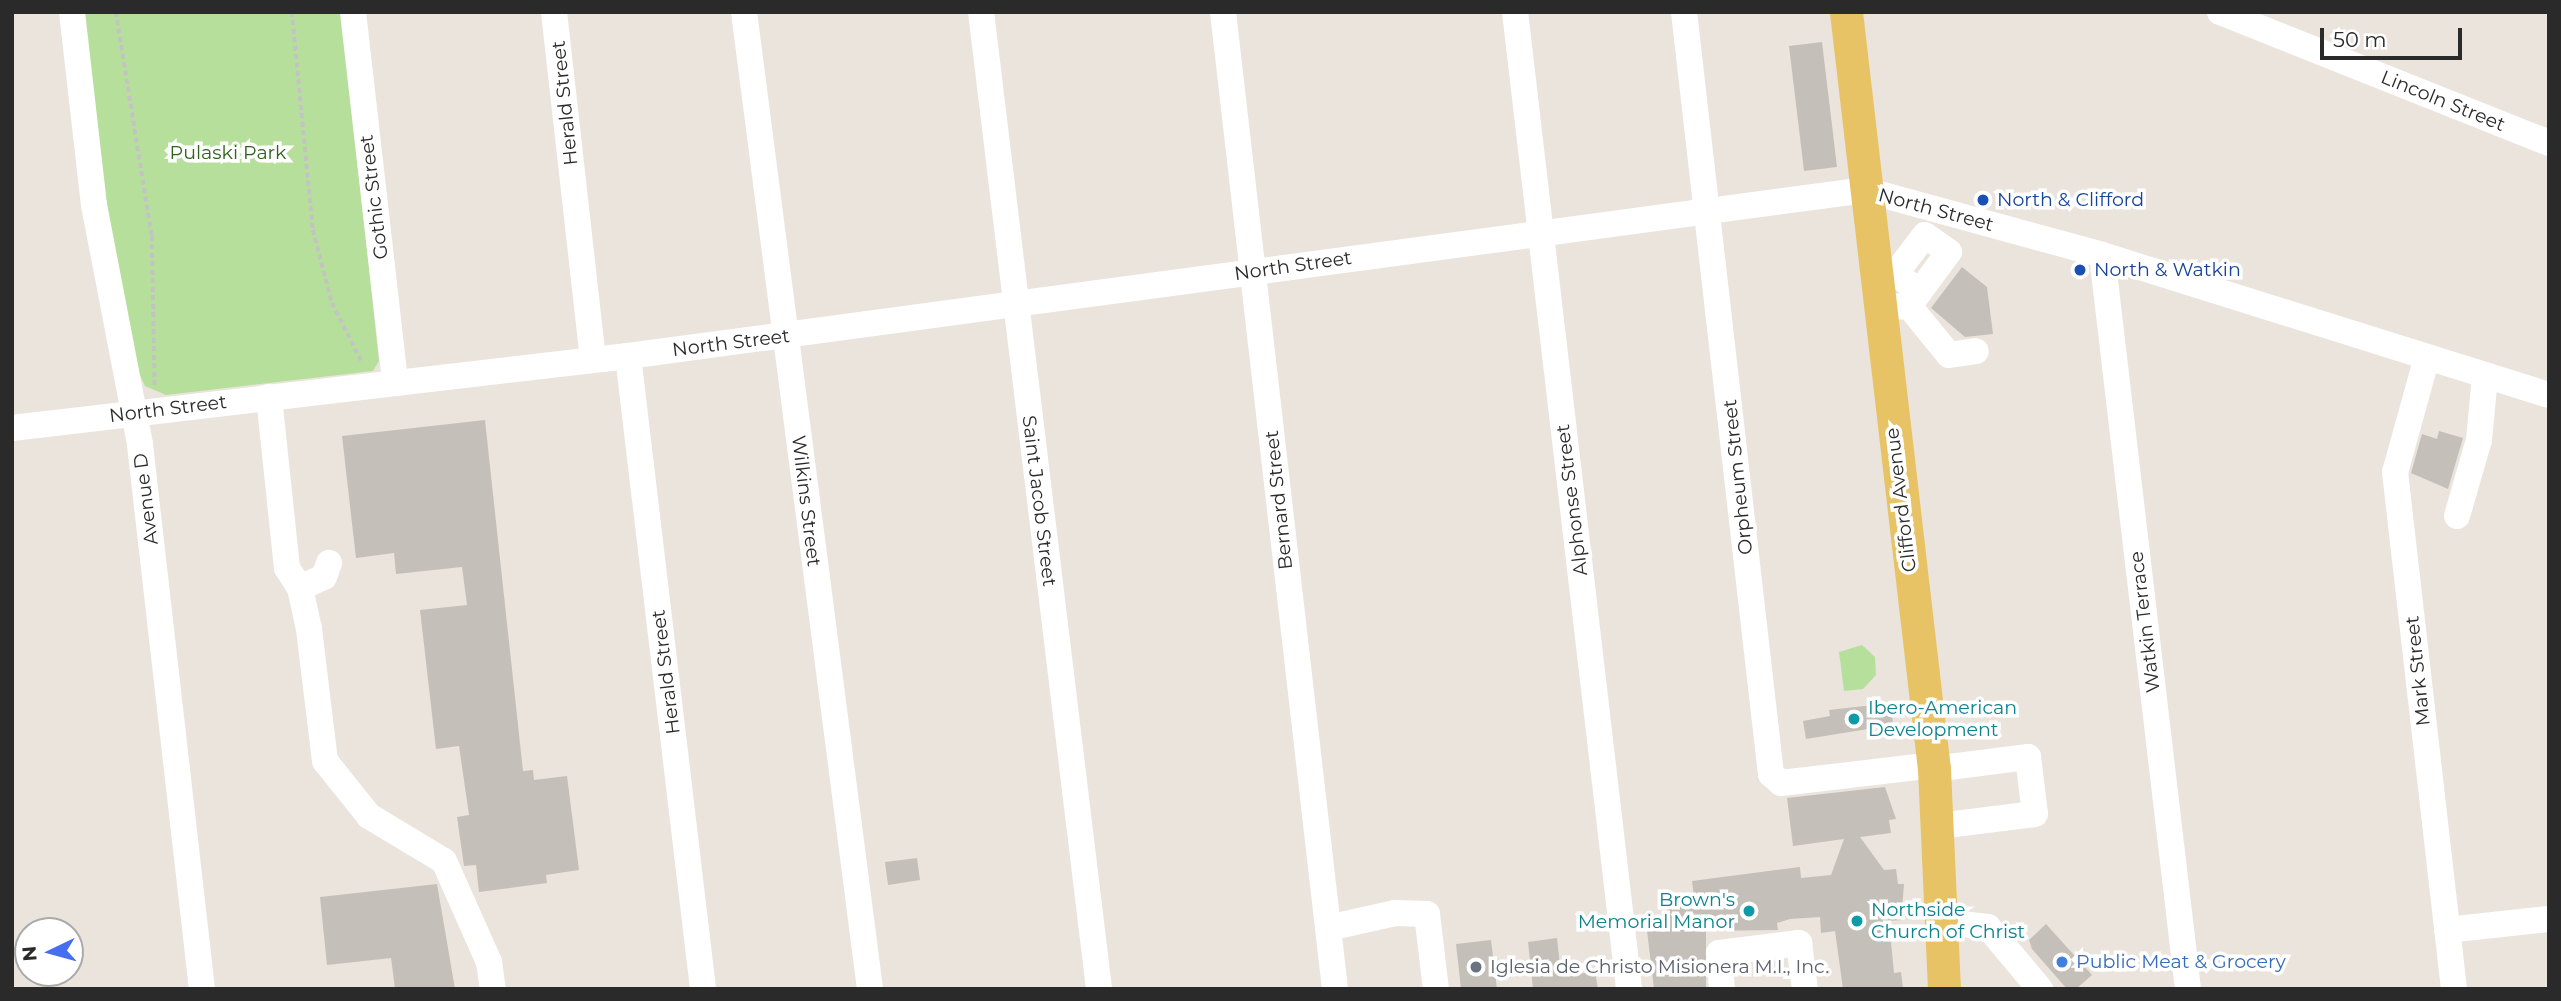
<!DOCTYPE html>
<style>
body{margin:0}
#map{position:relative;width:2561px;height:1001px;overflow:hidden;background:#ebe4dd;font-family:Montserrat,sans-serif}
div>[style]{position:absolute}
.green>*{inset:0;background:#b6df9c}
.building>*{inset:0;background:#c4bfb8}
.path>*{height:3.5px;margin-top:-1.75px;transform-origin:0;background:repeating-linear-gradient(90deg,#c3c3c3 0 5px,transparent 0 8.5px)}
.minor>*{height:26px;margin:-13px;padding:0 13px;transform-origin:13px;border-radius:13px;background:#fff}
.major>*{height:33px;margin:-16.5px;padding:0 16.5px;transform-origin:16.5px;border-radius:16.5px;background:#e8c365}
.dots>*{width:19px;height:19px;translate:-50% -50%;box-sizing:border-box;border:4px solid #fff;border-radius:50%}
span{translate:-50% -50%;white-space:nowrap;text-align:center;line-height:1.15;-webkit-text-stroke:7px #fff;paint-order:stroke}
.street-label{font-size:19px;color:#2a2a2a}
.park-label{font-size:19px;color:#30631e}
.transit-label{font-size:19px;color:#164399}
.left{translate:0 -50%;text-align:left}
.culture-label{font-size:19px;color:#0d838f}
.right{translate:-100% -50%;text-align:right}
.shop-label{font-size:19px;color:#366cbe}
.worship-label{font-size:19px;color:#5b616d}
.frame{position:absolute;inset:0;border:14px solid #2a2a2a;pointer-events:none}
.north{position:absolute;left:14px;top:917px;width:70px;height:70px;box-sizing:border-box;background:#fff;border:2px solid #aaa;border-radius:50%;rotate:265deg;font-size:19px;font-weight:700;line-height:28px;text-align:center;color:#2a2a2a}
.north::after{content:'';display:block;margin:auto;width:24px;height:32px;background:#466eef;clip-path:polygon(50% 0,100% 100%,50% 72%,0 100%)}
.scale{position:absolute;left:2320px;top:28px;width:142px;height:32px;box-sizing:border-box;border:4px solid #2a2a2a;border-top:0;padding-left:9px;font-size:21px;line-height:24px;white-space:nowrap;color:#2a2a2a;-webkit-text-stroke:5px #fff;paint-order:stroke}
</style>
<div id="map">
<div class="green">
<i style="clip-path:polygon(83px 12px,341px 12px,379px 361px,373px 371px,166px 395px,145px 386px,134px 363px,106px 201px)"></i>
<i style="clip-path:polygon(1862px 645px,1875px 657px,1876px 675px,1863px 689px,1844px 691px,1839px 652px)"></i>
</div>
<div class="building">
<i style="clip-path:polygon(1822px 42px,1837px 167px,1804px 171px,1789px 46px)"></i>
<i style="clip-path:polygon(1962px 267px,1987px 287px,1993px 334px,1965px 337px,1931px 308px)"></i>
<i style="clip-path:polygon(485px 420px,523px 771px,533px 770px,534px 780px,567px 776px,579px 870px,546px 875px,547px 883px,479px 892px,476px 865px,464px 866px,457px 817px,469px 815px,459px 746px,436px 749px,420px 610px,467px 605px,462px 567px,396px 574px,394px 553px,356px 558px,342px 436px)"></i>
<i style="clip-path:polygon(2439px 431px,2463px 438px,2448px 489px,2411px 473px,2422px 434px,2437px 439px)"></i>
<i style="clip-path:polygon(1891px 703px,1893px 725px,1806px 739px,1803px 721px,1830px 716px,1829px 710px)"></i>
<i style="clip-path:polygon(1885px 787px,1896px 819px,1889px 820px,1891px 833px,1860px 837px,1884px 870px,1896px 869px,1898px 884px,1904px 884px,1901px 920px,1889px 921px,1894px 973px,1901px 972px,1903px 988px,1843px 989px,1835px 931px,1821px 933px,1820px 917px,1790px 919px,1777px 923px,1778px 930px,1706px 931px,1706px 989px,1654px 989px,1646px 922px,1668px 919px,1667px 908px,1695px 905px,1692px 881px,1800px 867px,1801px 878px,1831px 875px,1844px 839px,1793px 846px,1787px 798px)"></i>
<i style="clip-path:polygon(917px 858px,920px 880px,888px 885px,885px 862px)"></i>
<i style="clip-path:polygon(437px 884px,455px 989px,395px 989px,391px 958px,327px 965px,320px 897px)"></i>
<i style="clip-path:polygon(2046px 924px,2092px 975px,2076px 989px,2067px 989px,2032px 949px,2029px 940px)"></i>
<i style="clip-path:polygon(1557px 938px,1561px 975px,1595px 972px,1598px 989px,1533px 989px,1528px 942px)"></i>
<i style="clip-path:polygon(1491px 940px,1497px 989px,1461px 989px,1456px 944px)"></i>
</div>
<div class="path">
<i style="left:116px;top:12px;width:227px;rotate:80.9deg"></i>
<i style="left:152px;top:236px;width:152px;rotate:88.9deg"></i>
<i style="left:292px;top:12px;width:219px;rotate:84.5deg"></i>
<i style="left:313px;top:230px;width:75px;rotate:75.4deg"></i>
<i style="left:332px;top:303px;width:68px;rotate:63.1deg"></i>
</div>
<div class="minor">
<i style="left:72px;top:12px;width:194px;rotate:83.5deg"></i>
<i style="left:94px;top:205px;width:244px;rotate:79.1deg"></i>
<i style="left:140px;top:445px;width:548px;rotate:83.5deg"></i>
<i style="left:353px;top:12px;width:371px;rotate:83.5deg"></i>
<i style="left:554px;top:12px;width:350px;rotate:83.6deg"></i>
<i style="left:744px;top:12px;width:985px;rotate:82.65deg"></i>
<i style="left:981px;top:12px;width:984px;rotate:83.11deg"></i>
<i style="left:1223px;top:12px;width:983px;rotate:83.46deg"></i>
<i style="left:1515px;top:12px;width:984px;rotate:83.34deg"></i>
<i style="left:1684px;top:12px;width:767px;rotate:83.49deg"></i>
<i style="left:1771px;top:774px;width:13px;rotate:42deg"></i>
<i style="left:1781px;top:783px;width:154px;rotate:-6.7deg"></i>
<i style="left:2220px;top:12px;width:354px;rotate:21.7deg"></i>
<i style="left:2102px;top:255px;width:739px;rotate:83.32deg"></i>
<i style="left:1909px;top:306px;width:63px;rotate:50.8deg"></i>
<i style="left:1949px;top:355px;width:27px;rotate:-8deg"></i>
<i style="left:1878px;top:308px;width:31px;rotate:-4deg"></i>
<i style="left:1909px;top:306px;width:67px;rotate:-53.5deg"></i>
<i style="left:1949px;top:252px;width:29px;rotate:-145deg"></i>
<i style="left:1925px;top:235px;width:48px;rotate:127.3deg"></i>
<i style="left:1896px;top:273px;width:30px;rotate:40deg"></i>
<i style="left:628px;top:356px;width:637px;rotate:83.24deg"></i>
<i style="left:2427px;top:357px;width:119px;rotate:105.5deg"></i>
<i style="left:2395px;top:472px;width:520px;rotate:83.49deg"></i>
<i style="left:269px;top:397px;width:172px;rotate:84deg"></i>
<i style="left:287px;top:568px;width:24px;rotate:57deg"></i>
<i style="left:300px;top:588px;width:42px;rotate:77.6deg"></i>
<i style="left:309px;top:629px;width:133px;rotate:83.1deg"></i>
<i style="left:325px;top:761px;width:70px;rotate:51.3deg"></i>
<i style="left:369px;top:816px;width:87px;rotate:31deg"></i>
<i style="left:444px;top:861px;width:111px;rotate:66deg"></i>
<i style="left:489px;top:962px;width:27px;rotate:82deg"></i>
<i style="left:12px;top:428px;width:620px;rotate:-6.67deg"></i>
<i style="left:628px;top:356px;width:1248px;rotate:-7.64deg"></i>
<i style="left:1865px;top:190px;width:246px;rotate:15.3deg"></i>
<i style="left:2102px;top:255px;width:468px;rotate:17.4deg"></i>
<i style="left:2457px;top:516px;width:79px;rotate:-73.9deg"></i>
<i style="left:2479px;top:440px;width:64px;rotate:-84.6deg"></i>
<i style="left:300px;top:588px;width:26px;rotate:-25deg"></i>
<i style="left:324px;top:577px;width:15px;rotate:-70deg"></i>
<i style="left:1934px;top:769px;width:95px;rotate:-7.3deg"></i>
<i style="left:2028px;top:757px;width:57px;rotate:83deg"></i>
<i style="left:2035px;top:814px;width:97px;rotate:172.9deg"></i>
<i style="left:1943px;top:922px;width:45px;rotate:6.3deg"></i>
<i style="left:1988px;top:927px;width:81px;rotate:50deg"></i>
<i style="left:1328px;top:928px;width:69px;rotate:-12.6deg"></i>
<i style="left:1395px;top:913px;width:32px;rotate:2deg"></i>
<i style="left:1427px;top:914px;width:76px;rotate:83.2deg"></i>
<i style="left:2447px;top:930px;width:103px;rotate:-6.2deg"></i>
<i style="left:1722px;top:989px;width:36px;rotate:-95deg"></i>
<i style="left:1719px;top:953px;width:81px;rotate:-7.1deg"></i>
<i style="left:1799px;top:943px;width:46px;rotate:82.6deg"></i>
</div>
<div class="major">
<i style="left:1846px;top:12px;width:762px;rotate:83.37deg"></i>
<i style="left:1934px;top:769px;width:220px;rotate:87.4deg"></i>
</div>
<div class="dots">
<i style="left:1983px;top:200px;background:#1a4fb4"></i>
<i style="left:2080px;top:270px;background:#1a4fb4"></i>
<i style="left:1854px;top:719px;background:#0f9aa8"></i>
<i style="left:1749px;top:911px;background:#0f9aa8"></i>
<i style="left:1857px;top:921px;background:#0f9aa8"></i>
<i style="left:2062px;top:962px;background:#3f7fe0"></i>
<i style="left:1476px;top:967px;background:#6b7280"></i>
</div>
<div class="street-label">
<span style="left:2443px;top:101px;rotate:22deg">Lincoln Street</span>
<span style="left:565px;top:103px;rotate:-96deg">Herald Street</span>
<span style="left:374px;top:197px;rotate:-97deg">Gothic Street</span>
<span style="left:1936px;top:210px;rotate:15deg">North Street</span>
<span style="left:1293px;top:266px;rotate:-8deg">North Street</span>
<span style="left:731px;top:343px;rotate:-7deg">North Street</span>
<span style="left:168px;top:409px;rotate:-7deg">North Street</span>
<span style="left:1738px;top:477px;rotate:-96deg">Orpheum Street</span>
<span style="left:146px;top:499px;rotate:-97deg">Avenue D</span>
<span style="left:1279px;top:500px;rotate:-96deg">Bernard Street</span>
<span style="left:1572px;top:500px;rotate:-97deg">Alphonse Street</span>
<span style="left:1901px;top:500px;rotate:-97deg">Clifford Avenue</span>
<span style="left:806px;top:501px;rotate:83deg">Wilkins Street</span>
<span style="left:1039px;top:501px;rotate:83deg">Saint Jacob Street</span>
<span style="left:2145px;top:622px;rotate:-97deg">Watkin Terrace</span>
<span style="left:2418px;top:671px;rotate:-96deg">Mark Street</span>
<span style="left:666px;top:672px;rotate:-97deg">Herald Street</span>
</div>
<div class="park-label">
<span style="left:228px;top:153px">Pulaski Park</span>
</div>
<div class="transit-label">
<span class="left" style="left:1997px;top:200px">North &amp; Clifford</span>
<span class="left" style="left:2094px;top:270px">North &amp; Watkin</span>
</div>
<div class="culture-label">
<span class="left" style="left:1868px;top:719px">Ibero-American<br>Development</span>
<span class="right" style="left:1735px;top:911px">Brown's<br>Memorial Manor</span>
<span class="left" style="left:1871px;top:921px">Northside<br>Church of Christ</span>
</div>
<div class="shop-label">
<span class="left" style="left:2076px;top:962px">Public Meat &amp; Grocery</span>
</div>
<div class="worship-label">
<span class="left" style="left:1490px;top:967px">Iglesia de Christo Misionera M.I., Inc.</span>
</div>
<div class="frame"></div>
<div class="north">N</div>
<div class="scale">50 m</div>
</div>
